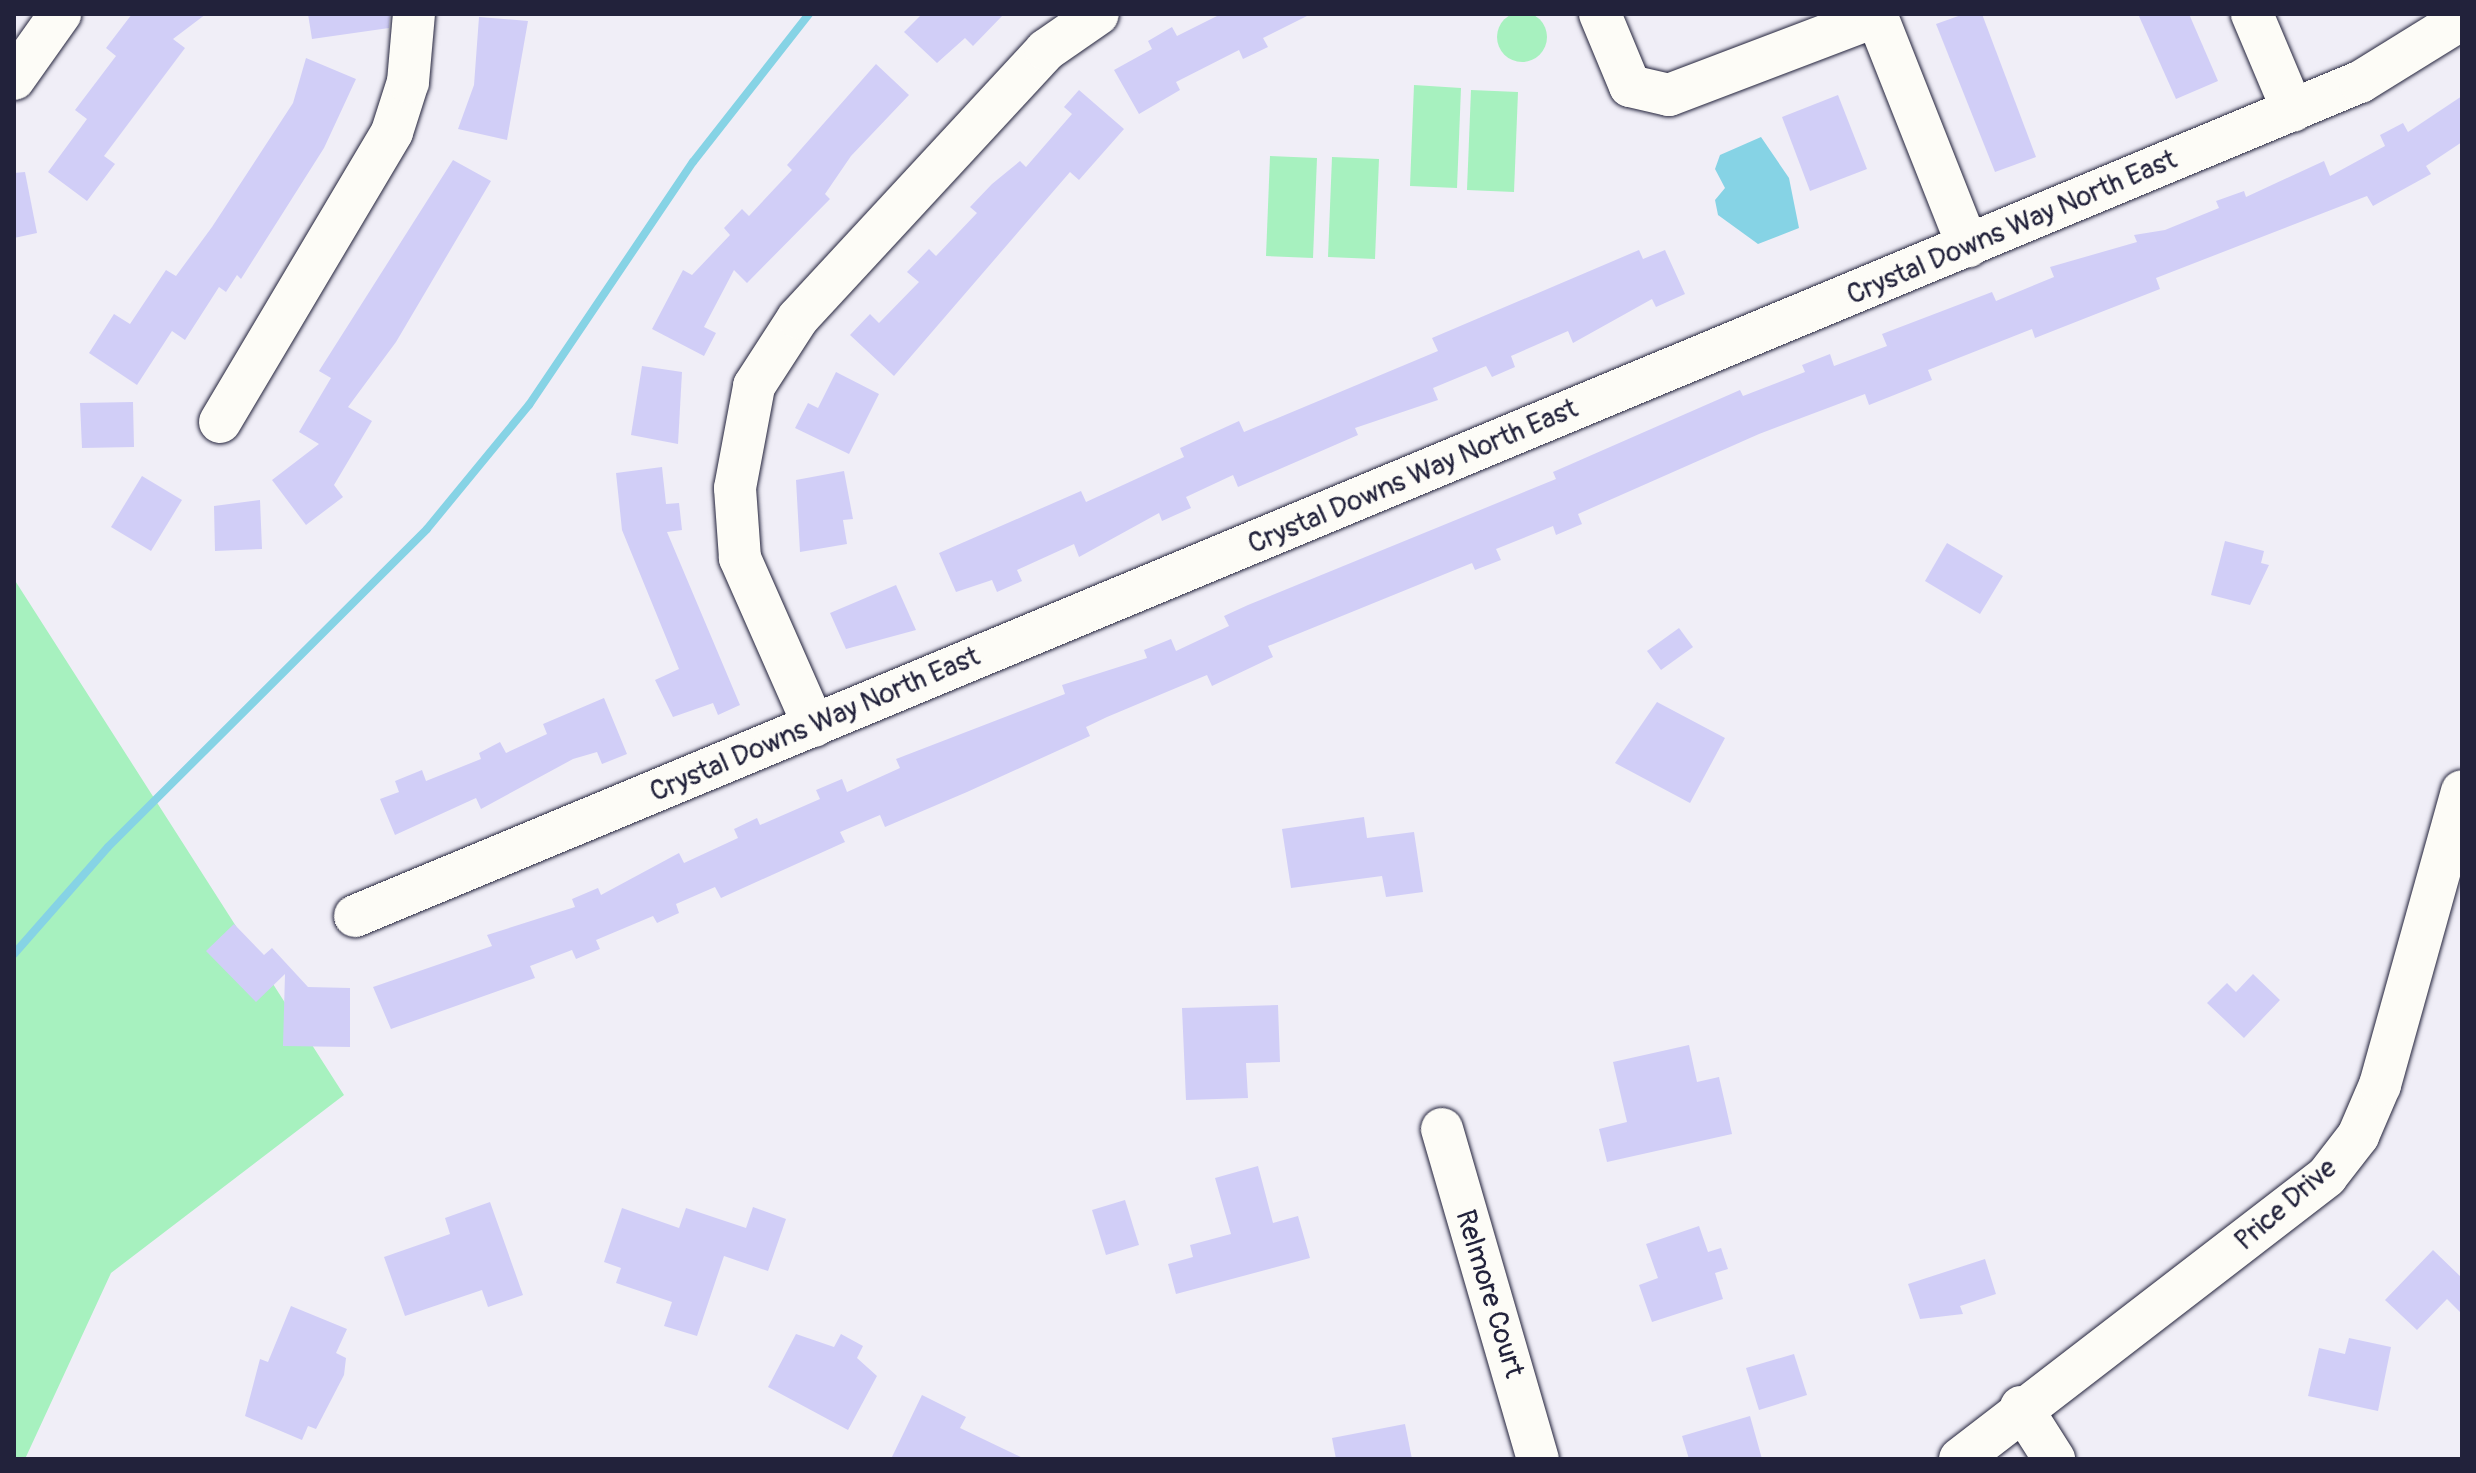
<!DOCTYPE html>
<style>
body{margin:0}
#map{position:relative;width:2476px;height:1473px;overflow:hidden;background:#f0eef7;font-family:Pangolin,sans-serif}
div>[style]{position:absolute}
.green>*{inset:0;background:#a7f1bf}
.round{border-radius:50%}
.water>*{inset:0;background:#86d3e5}
.stream>*{height:8px;margin:-4px;padding:0 4px;transform-origin:4px;border-radius:4px;background:#86d3e5}
.building>*{inset:0;background:#d1cef7}
.roads{filter:drop-shadow(0 0 2px #22223b) drop-shadow(0 0 2px #22223b)}
.minor>*{height:42px;margin:-21px;padding:0 21px;transform-origin:21px;border-radius:21px;background:#fdfcf7}
span{translate:-50% -50%;white-space:nowrap;text-align:center;line-height:1.15;-webkit-text-stroke:6px #fdfcf7;paint-order:stroke}
.street-label{font-size:28px;color:#22223b}
.frame{position:absolute;inset:0;border:16px solid #22223b;pointer-events:none}
</style>
<div id="map">
<div class="green">
<i class="round" style="left:1497px;top:12px;width:50px;height:50px"></i>
<i style="clip-path:polygon(1414px 85px,1461px 88px,1457px 188px,1410px 186px)"></i>
<i style="clip-path:polygon(1471px 90px,1518px 92px,1514px 192px,1467px 190px)"></i>
<i style="clip-path:polygon(1270px 156px,1317px 158px,1313px 258px,1266px 256px)"></i>
<i style="clip-path:polygon(1332px 157px,1379px 159px,1375px 259px,1328px 257px)"></i>
<i style="clip-path:polygon(14px 579px,344px 1095px,111px 1273px,25px 1459px,14px 1459px)"></i>
</div>
<div class="water">
<i style="clip-path:polygon(1761px 137px,1789px 178px,1799px 228px,1758px 244px,1718px 215px,1715px 200px,1725px 188px,1715px 169px,1720px 155px)"></i>
</div>
<div class="stream">
<i style="left:14px;top:954px;width:142px;rotate:-48.7deg"></i>
<i style="left:108px;top:847px;width:450px;rotate:-44.9deg"></i>
<i style="left:427px;top:529px;width:161px;rotate:-50.6deg"></i>
<i style="left:529px;top:405px;width:293px;rotate:-56deg"></i>
<i style="left:693px;top:162px;width:188px;rotate:-51.9deg"></i>
</div>
<div class="building">
<i style="clip-path:polygon(132px 14px,206px 14px,173px 39px,185px 48px,104px 156px,115px 164px,87px 201px,48px 172px,87px 119px,75px 110px,116px 56px,106px 48px)"></i>
<i style="clip-path:polygon(308px 14px,390px 14px,389px 28px,312px 39px)"></i>
<i style="clip-path:polygon(922px 14px,1004px 14px,973px 46px,965px 38px,937px 63px,904px 32px)"></i>
<i style="clip-path:polygon(1221px 14px,1311px 14px,1263px 38px,1268px 47px,1243px 59px,1239px 50px,1176px 82px,1180px 90px,1139px 114px,1114px 70px,1152px 49px,1148px 41px,1172px 27px,1177px 36px)"></i>
<i style="clip-path:polygon(1964px 14px,1982px 14px,2036px 157px,1995px 172px,1936px 24px)"></i>
<i style="clip-path:polygon(2138px 14px,2189px 14px,2218px 81px,2176px 99px)"></i>
<i style="clip-path:polygon(479px 17px,528px 21px,507px 140px,458px 129px,474px 85px)"></i>
<i style="clip-path:polygon(306px 58px,356px 79px,324px 148px,241px 279px,237px 275px,226px 292px,219px 287px,185px 340px,172px 331px,137px 385px,89px 353px,114px 314px,130px 324px,166px 270px,176px 276px,212px 227px,293px 103px)"></i>
<i style="clip-path:polygon(876px 64px,909px 95px,851px 156px,825px 194px,830px 199px,747px 283px,734px 270px,704px 327px,716px 333px,704px 356px,652px 329px,683px 270px,692px 275px,730px 235px,724px 228px,742px 209px,749px 216px,792px 170px,787px 165px)"></i>
<i style="clip-path:polygon(1079px 90px,1124px 129px,1079px 180px,1070px 172px,894px 376px,850px 335px,870px 314px,879px 323px,919px 282px,907px 272px,929px 249px,936px 256px,977px 213px,970px 207px,992px 184px,1020px 161px,1026px 167px,1072px 114px,1064px 107px)"></i>
<i style="clip-path:polygon(1838px 95px,1867px 169px,1810px 191px,1782px 117px)"></i>
<i style="clip-path:polygon(2462px 96px,2462px 142px,2426px 166px,2431px 174px,2373px 206px,2367px 196px,2156px 278px,2160px 289px,2096px 314px,2035px 338px,2032px 329px,1928px 370px,1932px 380px,1869px 405px,1865px 394px,1759px 434px,1578px 514px,1582px 524px,1556px 535px,1553px 526px,1496px 549px,1501px 560px,1475px 570px,1472px 563px,1268px 646px,1273px 657px,1212px 686px,1207px 675px,1107px 717px,1086px 727px,1090px 736px,967px 792px,885px 827px,880px 815px,840px 832px,845px 842px,721px 898px,715px 887px,676px 904px,679px 913px,657px 923px,653px 916px,596px 940px,600px 949px,576px 959px,572px 950px,530px 966px,535px 978px,391px 1029px,373px 987px,492px 946px,487px 935px,575px 907px,572px 899px,598px 888px,601px 895px,679px 853px,684px 863px,738px 838px,734px 829px,757px 818px,760px 825px,820px 799px,816px 790px,842px 779px,847px 792px,900px 768px,896px 759px,1065px 694px,1062px 685px,1147px 658px,1144px 650px,1171px 639px,1176px 651px,1229px 626px,1224px 616px,1248px 605px,1556px 479px,1553px 472px,1740px 390px,1743px 396px,1805px 372px,1802px 365px,1830px 354px,1834px 366px,1887px 346px,1882px 334px,1992px 292px,1996px 301px,2054px 277px,2050px 267px,2137px 242px,2134px 235px,2165px 230px,2219px 208px,2216px 201px,2244px 191px,2246px 197px,2324px 161px,2330px 176px,2385px 146px,2380px 135px,2403px 123px,2408px 132px)"></i>
<i style="clip-path:polygon(453px 160px,491px 181px,396px 342px,348px 407px,372px 421px,334px 485px,343px 497px,306px 525px,272px 480px,319px 444px,299px 432px,331px 378px,319px 371px)"></i>
<i style="clip-path:polygon(25px 172px,37px 233px,14px 238px,14px 173px)"></i>
<i style="clip-path:polygon(1639px 250px,1643px 259px,1665px 250px,1685px 294px,1656px 307px,1652px 299px,1573px 343px,1568px 331px,1511px 356px,1515px 367px,1492px 377px,1486px 366px,1433px 388px,1438px 400px,1355px 428px,1358px 435px,1238px 487px,1233px 475px,1186px 497px,1191px 508px,1162px 521px,1159px 513px,1079px 557px,1074px 544px,1017px 570px,1022px 581px,997px 592px,992px 580px,956px 592px,939px 553px,1081px 491px,1086px 502px,1184px 457px,1180px 448px,1239px 421px,1244px 432px,1438px 351px,1432px 338px)"></i>
<i style="clip-path:polygon(642px 366px,682px 372px,678px 444px,631px 435px)"></i>
<i style="clip-path:polygon(836px 372px,879px 394px,849px 454px,795px 428px,808px 403px,818px 408px)"></i>
<i style="clip-path:polygon(133px 402px,134px 447px,82px 448px,80px 403px)"></i>
<i style="clip-path:polygon(662px 467px,666px 504px,679px 503px,682px 530px,667px 532px,740px 705px,718px 715px,713px 703px,673px 717px,655px 680px,679px 669px,622px 530px,616px 473px)"></i>
<i style="clip-path:polygon(844px 471px,853px 519px,843px 520px,847px 544px,800px 552px,796px 480px)"></i>
<i style="clip-path:polygon(142px 476px,182px 500px,151px 551px,111px 527px)"></i>
<i style="clip-path:polygon(260px 500px,262px 549px,215px 551px,214px 506px)"></i>
<i style="clip-path:polygon(2225px 541px,2264px 551px,2261px 563px,2269px 565px,2250px 605px,2211px 595px)"></i>
<i style="clip-path:polygon(1947px 543px,2003px 576px,1980px 614px,1925px 581px)"></i>
<i style="clip-path:polygon(896px 585px,916px 630px,846px 649px,830px 613px)"></i>
<i style="clip-path:polygon(1679px 628px,1693px 647px,1661px 670px,1647px 651px)"></i>
<i style="clip-path:polygon(604px 698px,627px 754px,602px 764px,597px 752px,573px 759px,481px 809px,476px 798px,395px 835px,380px 799px,399px 792px,395px 781px,422px 770px,426px 781px,481px 759px,479px 753px,500px 742px,506px 753px,547px 734px,543px 724px)"></i>
<i style="clip-path:polygon(1657px 702px,1725px 738px,1690px 803px,1615px 763px)"></i>
<i style="clip-path:polygon(1364px 817px,1367px 838px,1414px 832px,1423px 892px,1386px 897px,1382px 876px,1291px 888px,1282px 829px)"></i>
<i style="clip-path:polygon(234px 924px,264px 955px,272px 948px,308px 987px,350px 988px,350px 1047px,283px 1046px,285px 974px,256px 1002px,206px 951px)"></i>
<i style="clip-path:polygon(2253px 974px,2280px 1000px,2244px 1038px,2207px 1003px,2227px 983px,2236px 992px)"></i>
<i style="clip-path:polygon(1278px 1005px,1280px 1062px,1246px 1063px,1248px 1098px,1186px 1100px,1182px 1008px)"></i>
<i style="clip-path:polygon(1689px 1045px,1697px 1082px,1719px 1077px,1732px 1134px,1607px 1162px,1599px 1129px,1627px 1122px,1613px 1062px)"></i>
<i style="clip-path:polygon(1258px 1166px,1273px 1223px,1298px 1216px,1310px 1258px,1176px 1294px,1168px 1264px,1193px 1257px,1190px 1245px,1231px 1234px,1215px 1178px)"></i>
<i style="clip-path:polygon(1125px 1200px,1139px 1245px,1106px 1255px,1092px 1210px)"></i>
<i style="clip-path:polygon(490px 1202px,523px 1295px,488px 1307px,482px 1290px,405px 1316px,384px 1257px,450px 1234px,445px 1218px)"></i>
<i style="clip-path:polygon(753px 1207px,786px 1219px,768px 1271px,724px 1256px,697px 1336px,664px 1326px,672px 1302px,616px 1283px,621px 1268px,604px 1262px,622px 1208px,679px 1228px,686px 1208px,746px 1228px)"></i>
<i style="clip-path:polygon(1699px 1226px,1708px 1252px,1721px 1248px,1728px 1269px,1715px 1273px,1723px 1299px,1652px 1322px,1639px 1285px,1658px 1278px,1646px 1244px)"></i>
<i style="clip-path:polygon(2433px 1250px,2462px 1278px,2462px 1314px,2447px 1299px,2417px 1330px,2385px 1300px)"></i>
<i style="clip-path:polygon(1985px 1259px,1996px 1294px,1960px 1306px,1963px 1314px,1920px 1319px,1908px 1284px)"></i>
<i style="clip-path:polygon(291px 1306px,347px 1329px,336px 1353px,346px 1358px,344px 1375px,316px 1429px,308px 1426px,302px 1440px,245px 1416px,260px 1359px,268px 1362px)"></i>
<i style="clip-path:polygon(796px 1334px,834px 1347px,841px 1334px,863px 1346px,857px 1358px,877px 1376px,848px 1430px,768px 1387px)"></i>
<i style="clip-path:polygon(2349px 1338px,2391px 1347px,2378px 1411px,2308px 1396px,2319px 1348px,2345px 1354px)"></i>
<i style="clip-path:polygon(1794px 1354px,1807px 1395px,1759px 1410px,1746px 1368px)"></i>
<i style="clip-path:polygon(922px 1395px,966px 1417px,960px 1428px,1025px 1459px,891px 1459px)"></i>
<i style="clip-path:polygon(1750px 1416px,1762px 1459px,1689px 1459px,1682px 1436px)"></i>
<i style="clip-path:polygon(1405px 1424px,1412px 1459px,1336px 1459px,1332px 1438px)"></i>
</div>
<div class="roads">
<div class="minor">
<i style="left:1600px;top:14px;width:78px;rotate:67.4deg"></i>
<i style="left:1630px;top:86px;width:40px;rotate:13deg"></i>
<i style="left:1669px;top:95px;width:222px;rotate:-20.8deg"></i>
<i style="left:1876px;top:14px;width:250px;rotate:68.4deg"></i>
<i style="left:2252px;top:14px;width:105px;rotate:67.1deg"></i>
<i style="left:14px;top:79px;width:80px;rotate:-54.7deg"></i>
<i style="left:220px;top:422px;width:337px;rotate:-59.3deg"></i>
<i style="left:392px;top:132px;width:52px;rotate:-72.3deg"></i>
<i style="left:408px;top:82px;width:68px;rotate:-85deg"></i>
<i style="left:814px;top:726px;width:184px;rotate:-113.8deg"></i>
<i style="left:740px;top:558px;width:70px;rotate:-94.1deg"></i>
<i style="left:735px;top:488px;width:104px;rotate:-79.4deg"></i>
<i style="left:754px;top:386px;width:81px;rotate:-57.1deg"></i>
<i style="left:798px;top:318px;width:365px;rotate:-47.2deg"></i>
<i style="left:1046px;top:50px;width:63px;rotate:-34.7deg"></i>
<i style="left:355px;top:916px;width:2172px;rotate:-22.59deg"></i>
<i style="left:2360px;top:82px;width:120px;rotate:-31.7deg"></i>
<i style="left:1442px;top:1129px;width:344px;rotate:73.8deg"></i>
<i style="left:2021px;top:1407px;width:62px;rotate:57.6deg"></i>
<i style="left:1960px;top:1459px;width:463px;rotate:-37.6deg"></i>
<i style="left:2327px;top:1176px;width:51px;rotate:-52.2deg"></i>
<i style="left:2358px;top:1136px;width:56px;rotate:-66.7deg"></i>
<i style="left:2380px;top:1085px;width:305px;rotate:-74.4deg"></i>
</div>
</div>
<div class="street-label">
<span style="left:2012px;top:228px;rotate:-23deg">Crystal Downs Way North East</span>
<span style="left:1413px;top:477px;rotate:-23deg">Crystal Downs Way North East</span>
<span style="left:815px;top:725px;rotate:-23deg">Crystal Downs Way North East</span>
<span style="left:2286px;top:1205px;rotate:-41deg">Price Drive</span>
<span style="left:1489px;top:1294px;rotate:73deg">Relmore Court</span>
</div>
<div class="frame"></div>
</div>
